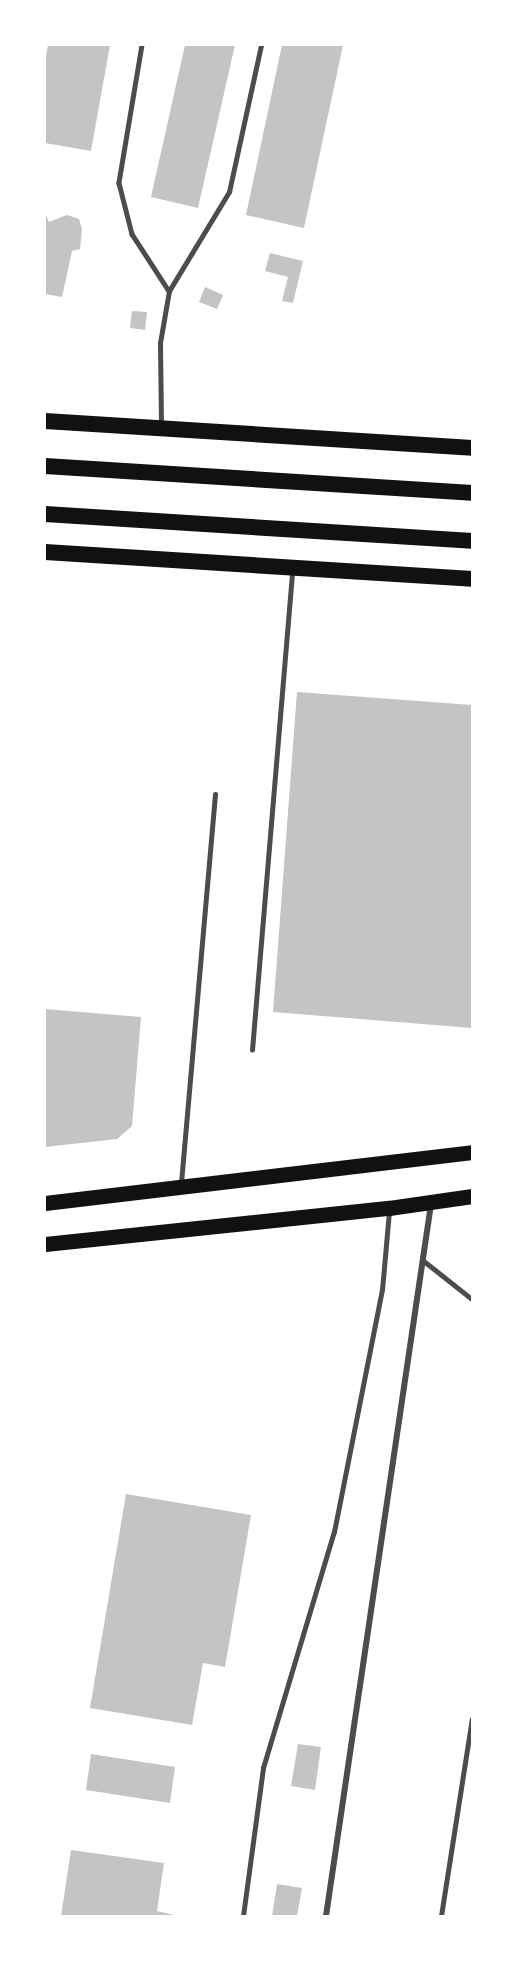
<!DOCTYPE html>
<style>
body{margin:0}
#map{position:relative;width:517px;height:1961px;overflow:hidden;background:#fff;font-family:"Fira Sans Condensed",sans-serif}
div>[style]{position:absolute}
.building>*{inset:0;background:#c4c4c4}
.service>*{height:4.5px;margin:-2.25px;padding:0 2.25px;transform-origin:2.25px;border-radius:2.25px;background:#4c4c4c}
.minor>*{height:6px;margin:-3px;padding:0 3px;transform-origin:3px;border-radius:3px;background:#4c4c4c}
.primary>*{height:15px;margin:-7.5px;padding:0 7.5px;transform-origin:7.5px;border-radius:7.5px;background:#111}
.trunk>*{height:16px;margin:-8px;padding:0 8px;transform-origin:8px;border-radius:8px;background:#111}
span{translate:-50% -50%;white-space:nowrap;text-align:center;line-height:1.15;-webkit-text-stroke:6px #fff;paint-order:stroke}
.frame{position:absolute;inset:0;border:46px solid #fff;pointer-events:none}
</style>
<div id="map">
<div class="building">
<i style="clip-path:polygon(48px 45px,110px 45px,91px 151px,45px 143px,45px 61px)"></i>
<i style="clip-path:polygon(185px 45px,235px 45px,198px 208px,151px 197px)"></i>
<i style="clip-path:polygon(282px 45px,343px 45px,304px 228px,246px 215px)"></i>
<i style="clip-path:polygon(45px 213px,49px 222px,67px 215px,79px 219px,82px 229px,80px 249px,72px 251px,62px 297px,45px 294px)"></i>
<i style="clip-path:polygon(270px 253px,303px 261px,293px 303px,282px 301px,288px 277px,265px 271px)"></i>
<i style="clip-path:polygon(205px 287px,223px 295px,217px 309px,199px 302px)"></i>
<i style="clip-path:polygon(132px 311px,147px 312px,145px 330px,130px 328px)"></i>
<i style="clip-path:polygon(297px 692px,472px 705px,472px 1028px,273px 1012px)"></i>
<i style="clip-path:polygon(45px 1009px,141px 1017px,132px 1126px,117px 1139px,45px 1147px)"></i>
<i style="clip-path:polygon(126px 1494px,251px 1515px,225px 1667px,203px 1663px,192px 1725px,90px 1708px)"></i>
<i style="clip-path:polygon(298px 1744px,321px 1747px,315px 1790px,291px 1786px)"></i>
<i style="clip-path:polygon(91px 1754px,175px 1767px,170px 1803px,86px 1790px)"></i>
<i style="clip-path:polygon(71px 1850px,164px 1863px,157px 1911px,178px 1916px,61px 1916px)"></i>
<i style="clip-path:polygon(277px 1884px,302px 1888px,297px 1916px,272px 1916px)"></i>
</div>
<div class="service">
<i style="left:142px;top:45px;width:140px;rotate:99.5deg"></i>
<i style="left:119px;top:183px;width:53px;rotate:75.7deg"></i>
<i style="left:132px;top:234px;width:68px;rotate:57deg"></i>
<i style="left:161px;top:425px;width:82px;rotate:-90.7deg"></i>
<i style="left:160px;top:343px;width:53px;rotate:-80.2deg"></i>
<i style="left:169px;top:291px;width:116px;rotate:-58.8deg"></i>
<i style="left:229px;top:192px;width:150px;rotate:-77.7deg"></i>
<i style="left:252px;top:1050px;width:480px;rotate:-85.2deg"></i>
<i style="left:181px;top:1183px;width:390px;rotate:-85deg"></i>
<i style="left:424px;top:1261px;width:61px;rotate:38.4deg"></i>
<i style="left:243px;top:1916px;width:149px;rotate:-82.3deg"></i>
<i style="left:263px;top:1768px;width:246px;rotate:-73.3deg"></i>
<i style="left:334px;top:1532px;width:247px;rotate:-78.8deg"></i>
<i style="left:382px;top:1290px;width:79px;rotate:-84.9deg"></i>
<i style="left:441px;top:1916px;width:199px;rotate:-81.1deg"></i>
</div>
<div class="minor">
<i style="left:326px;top:1916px;width:720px;rotate:-81.61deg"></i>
</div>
<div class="primary">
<i style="left:45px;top:1203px;width:430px;rotate:-6.8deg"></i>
<i style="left:45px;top:1244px;width:346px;rotate:-6deg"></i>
<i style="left:389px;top:1208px;width:84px;rotate:-8.2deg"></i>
</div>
<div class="trunk">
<i style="left:45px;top:421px;width:428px;rotate:3.6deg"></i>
<i style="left:45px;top:466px;width:428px;rotate:3.6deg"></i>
<i style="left:45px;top:514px;width:428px;rotate:3.6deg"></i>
<i style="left:45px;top:552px;width:428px;rotate:3.6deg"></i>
</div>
<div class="frame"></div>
</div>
